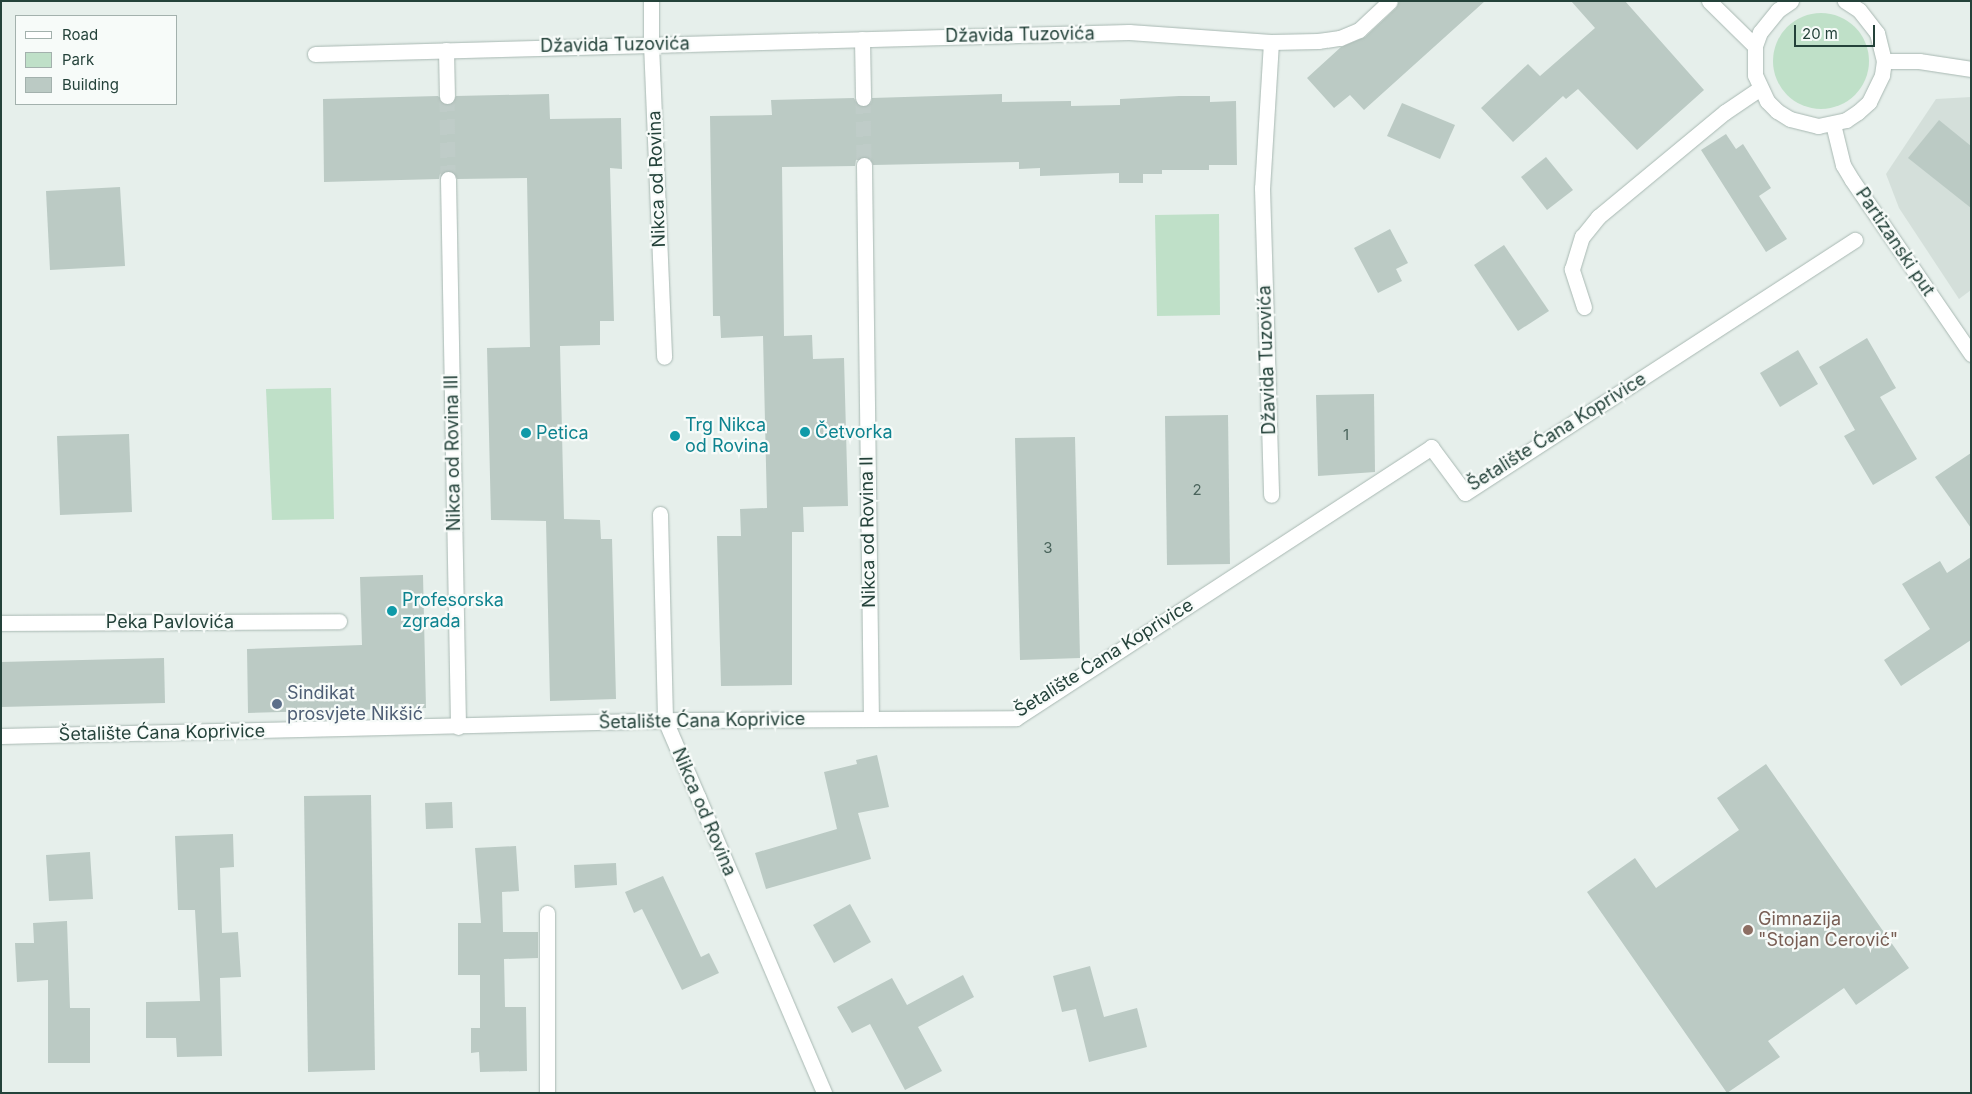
<!DOCTYPE html>
<meta charset="utf-8">
<style>
body{margin:0}
#map{position:relative;width:1972px;height:1094px;overflow:hidden;background:#e6efeb;font-family:Inter,sans-serif}
div>[style]{position:absolute}
.built>*{inset:0;background:#d4dfda}
.green>*{inset:0;background:#bfe0c8}
.round{border-radius:50%}
.building>*{inset:0;background:#bbcac4}
.minor-tunnel>*{height:15px;margin-top:-7.5px;transform-origin:0;background:repeating-linear-gradient(90deg,#bfccc8 0 15px,transparent 0 23px)}
.roads{filter:drop-shadow(0 0 1px #a8b8b2) drop-shadow(0 0 1px #a8b8b2)}
.pedestrian>*{height:15px;margin:-7.5px;padding:0 7.5px;transform-origin:7.5px;border-radius:7.5px;background:#fff}
.minor>*{height:15px;margin:-7.5px;padding:0 7.5px;transform-origin:7.5px;border-radius:7.5px;background:#fff}
.tertiary>*{height:15px;margin:-7.5px;padding:0 7.5px;transform-origin:7.5px;border-radius:7.5px;background:#fff}
.secondary>*{height:15px;margin:-7.5px;padding:0 7.5px;transform-origin:7.5px;border-radius:7.5px;background:#fff}
.dots>*{width:14px;height:14px;translate:-50% -50%;box-sizing:border-box;border:2px solid #f7fbf9;border-radius:50%}
span{translate:-50% -50%;white-space:nowrap;text-align:center;line-height:1.15;-webkit-text-stroke:4.5px #f7fbf9;paint-order:stroke}
.number-label{font-size:15px;color:#4a645c}
.number-label span{-webkit-text-stroke-width:0}
.street-label{font-size:18px;color:#24423a}
.culture-label{font-size:18px;color:#0d838f}
.left{translate:0 -50%;text-align:left}
.service-label{font-size:18px;color:#4e5e75}
.education-label{font-size:18px;color:#785e54}
.frame{position:absolute;inset:0;border:2px solid #24423a;pointer-events:none}
.legend{position:absolute;left:15px;top:15px;width:162px;height:90px;box-sizing:border-box;background:#f7fbf9;border:1px solid #a3b1ad;margin:0;padding:6px 9px;list-style:none;font-size:15px;color:#24423a}
.legend li{display:flex;align-items:center;gap:10px;height:25px}
.legend b{width:25px;border:1px solid #a3b1ad}
.scale{position:absolute;left:1794px;top:25px;width:81px;height:22px;box-sizing:border-box;border:2px solid #24423a;border-top:0;padding-left:6px;font-size:15px;line-height:18px;white-space:nowrap;color:#24423a;-webkit-text-stroke:4px #f7fbf9;paint-order:stroke}
</style>
<div id="map">
<div class="built">
<i style="clip-path:polygon(1971px 97px,1971px 290px,1959px 299px,1899px 208px,1886px 174px,1936px 99px)"></i>
</div>
<div class="green">
<i class="round" style="left:1773px;top:13px;width:96px;height:96px"></i>
<i style="clip-path:polygon(1219px 214px,1220px 315px,1157px 316px,1155px 215px)"></i>
<i style="clip-path:polygon(331px 388px,334px 519px,272px 520px,266px 389px)"></i>
</div>
<div class="building">
<i style="clip-path:polygon(1399px 1px,1485px 1px,1364px 110px,1350px 95px,1334px 108px,1307px 78px,1341px 47px,1365px 37px,1396px 8px)"></i>
<i style="clip-path:polygon(1571px 1px,1625px 1px,1704px 90px,1637px 150px,1578px 89px,1566px 99px,1563px 96px,1513px 142px,1481px 108px,1528px 64px,1540px 76px,1595px 28px)"></i>
<i style="clip-path:polygon(549px 94px,550px 119px,621px 118px,622px 169px,610px 168px,614px 321px,600px 321px,600px 345px,560px 346px,564px 519px,600px 520px,601px 539px,612px 539px,616px 699px,550px 701px,546px 521px,491px 520px,487px 348px,530px 347px,527px 178px,457px 179px,453px 171px,447px 170px,440px 174px,439px 179px,324px 182px,323px 99px,438px 96px,447px 105px,452px 104px,456px 96px)"></i>
<i style="clip-path:polygon(1002px 94px,1002px 102px,1071px 101px,1071px 106px,1120px 105px,1120px 99px,1179px 96px,1210px 96px,1210px 102px,1236px 101px,1237px 165px,1209px 165px,1209px 170px,1162px 170px,1162px 174px,1143px 174px,1143px 183px,1119px 183px,1119px 173px,1040px 176px,1040px 168px,1019px 169px,1019px 162px,873px 165px,869px 157px,863px 156px,856px 160px,855px 166px,782px 167px,784px 336px,812px 335px,813px 359px,844px 358px,848px 506px,803px 507px,804px 532px,792px 532px,792px 685px,721px 686px,717px 536px,741px 536px,740px 509px,767px 508px,763px 336px,721px 338px,720px 316px,713px 316px,710px 116px,772px 115px,771px 100px,854px 98px,858px 106px,864px 107px,871px 103px,872px 98px)"></i>
<i style="clip-path:polygon(1402px 103px,1455px 125px,1440px 159px,1387px 136px)"></i>
<i style="clip-path:polygon(1939px 120px,1971px 146px,1971px 208px,1908px 158px)"></i>
<i style="clip-path:polygon(1726px 134px,1736px 149px,1743px 144px,1771px 188px,1759px 196px,1787px 239px,1766px 252px,1701px 150px)"></i>
<i style="clip-path:polygon(1546px 157px,1573px 190px,1547px 210px,1521px 177px)"></i>
<i style="clip-path:polygon(120px 187px,125px 266px,50px 270px,46px 191px)"></i>
<i style="clip-path:polygon(1390px 229px,1408px 263px,1396px 269px,1402px 281px,1378px 293px,1354px 248px)"></i>
<i style="clip-path:polygon(1504px 245px,1549px 311px,1518px 331px,1474px 265px)"></i>
<i style="clip-path:polygon(1867px 338px,1896px 388px,1880px 397px,1917px 459px,1873px 485px,1844px 436px,1855px 430px,1819px 367px)"></i>
<i style="clip-path:polygon(1798px 350px,1818px 384px,1780px 407px,1760px 373px)"></i>
<i style="clip-path:polygon(1374px 394px,1375px 472px,1318px 476px,1316px 395px)"></i>
<i style="clip-path:polygon(1228px 415px,1230px 564px,1167px 565px,1165px 416px)"></i>
<i style="clip-path:polygon(129px 434px,132px 512px,60px 515px,57px 436px)"></i>
<i style="clip-path:polygon(1075px 437px,1080px 658px,1020px 660px,1015px 438px)"></i>
<i style="clip-path:polygon(1971px 453px,1971px 528px,1935px 477px)"></i>
<i style="clip-path:polygon(1971px 557px,1971px 640px,1901px 686px,1884px 660px,1930px 629px,1902px 584px,1940px 561px,1947px 573px)"></i>
<i style="clip-path:polygon(423px 575px,426px 708px,248px 713px,247px 649px,362px 645px,360px 577px)"></i>
<i style="clip-path:polygon(164px 658px,165px 703px,1px 707px,1px 662px)"></i>
<i style="clip-path:polygon(877px 755px,889px 807px,858px 813px,871px 859px,766px 889px,755px 853px,837px 829px,824px 772px,857px 764px,856px 760px)"></i>
<i style="clip-path:polygon(1766px 764px,1909px 968px,1856px 1005px,1844px 988px,1768px 1041px,1780px 1057px,1727px 1093px,1587px 892px,1635px 858px,1656px 888px,1739px 830px,1717px 798px)"></i>
<i style="clip-path:polygon(371px 795px,375px 1070px,308px 1072px,304px 796px)"></i>
<i style="clip-path:polygon(452px 802px,453px 828px,426px 829px,425px 803px)"></i>
<i style="clip-path:polygon(233px 834px,234px 867px,220px 868px,222px 933px,238px 932px,241px 977px,220px 978px,222px 1056px,177px 1057px,176px 1038px,146px 1038px,146px 1002px,200px 1001px,195px 910px,178px 910px,175px 836px)"></i>
<i style="clip-path:polygon(516px 846px,519px 891px,502px 892px,503px 932px,538px 932px,538px 958px,504px 959px,505px 1007px,526px 1007px,527px 1071px,480px 1072px,479px 1052px,471px 1053px,471px 1028px,480px 1028px,480px 975px,458px 975px,458px 923px,481px 923px,475px 848px)"></i>
<i style="clip-path:polygon(90px 852px,93px 899px,49px 901px,46px 855px)"></i>
<i style="clip-path:polygon(616px 863px,617px 885px,575px 888px,574px 865px)"></i>
<i style="clip-path:polygon(663px 876px,701px 957px,709px 953px,719px 973px,682px 990px,642px 909px,634px 913px,625px 892px)"></i>
<i style="clip-path:polygon(850px 904px,871px 942px,834px 963px,813px 925px)"></i>
<i style="clip-path:polygon(67px 921px,70px 1008px,90px 1008px,90px 1063px,48px 1063px,48px 980px,17px 982px,15px 943px,34px 943px,33px 923px)"></i>
<i style="clip-path:polygon(1090px 966px,1104px 1017px,1137px 1008px,1147px 1047px,1089px 1062px,1076px 1009px,1062px 1012px,1053px 976px)"></i>
<i style="clip-path:polygon(963px 975px,974px 997px,918px 1027px,942px 1071px,905px 1090px,870px 1024px,852px 1033px,837px 1007px,892px 978px,907px 1005px)"></i>
</div>
<div class="minor-tunnel">
<i style="left:447px;top:96px;width:83px;rotate:89.3deg"></i>
<i style="left:863px;top:98px;width:67px;rotate:89.1deg"></i>
</div>
<div class="roads">
<div class="pedestrian">
<i style="left:651px;top:44px;width:313px;rotate:87.6deg"></i>
<i style="left:660px;top:514px;width:206px;rotate:88.6deg"></i>
<i style="left:665px;top:720px;width:84px;rotate:66.8deg"></i>
<i style="left:1px;top:736px;width:679px;rotate:-1.35deg"></i>
<i style="left:680px;top:720px;width:336px;rotate:-0.3deg"></i>
<i style="left:1016px;top:718px;width:496px;rotate:-33.1deg"></i>
<i style="left:1431px;top:447px;width:57px;rotate:53.5deg"></i>
<i style="left:1465px;top:493px;width:465px;rotate:-33deg"></i>
</div>
<div class="minor">
<i style="left:651px;top:1px;width:43px;rotate:90deg"></i>
<i style="left:862px;top:39px;width:59px;rotate:89deg"></i>
<i style="left:1271px;top:42px;width:146px;rotate:93.5deg"></i>
<i style="left:1262px;top:188px;width:307px;rotate:88.3deg"></i>
<i style="left:446px;top:50px;width:46px;rotate:88.8deg"></i>
<i style="left:315px;top:54px;width:814px;rotate:-1.55deg"></i>
<i style="left:1129px;top:32px;width:142px;rotate:4deg"></i>
<i style="left:1271px;top:42px;width:47px;rotate:-1.2deg"></i>
<i style="left:1318px;top:41px;width:22px;rotate:-8deg"></i>
<i style="left:1340px;top:38px;width:21px;rotate:-23deg"></i>
<i style="left:1359px;top:30px;width:42px;rotate:-43.1deg"></i>
<i style="left:864px;top:165px;width:554px;rotate:89.28deg"></i>
<i style="left:448px;top:179px;width:548px;rotate:88.95deg"></i>
<i style="left:1584px;top:307px;width:40px;rotate:-108deg"></i>
<i style="left:1572px;top:269px;width:34px;rotate:-73deg"></i>
<i style="left:1582px;top:237px;width:26px;rotate:-51deg"></i>
<i style="left:1598px;top:217px;width:165px;rotate:-39.6deg"></i>
<i style="left:1725px;top:112px;width:41px;rotate:-34.1deg"></i>
<i style="left:1px;top:623px;width:338px;rotate:-0.3deg"></i>
<i style="left:698px;top:797px;width:322px;rotate:66.9deg"></i>
<i style="left:547px;top:1093px;width:180px;rotate:-90deg"></i>
</div>
<div class="tertiary">
<i style="left:1833px;top:124px;width:42px;rotate:76.3deg"></i>
<i style="left:1843px;top:165px;width:17px;rotate:59deg"></i>
<i style="left:1852px;top:180px;width:211px;rotate:55.6deg"></i>
</div>
<div class="secondary">
<i style="left:1709px;top:1px;width:64px;rotate:44.4deg"></i>
<i style="left:1791px;top:1px;width:16px;rotate:145deg"></i>
<i style="left:1778px;top:10px;width:28px;rotate:129deg"></i>
<i style="left:1760px;top:32px;width:15px;rotate:110deg"></i>
<i style="left:1755px;top:46px;width:29px;rotate:90deg"></i>
<i style="left:1755px;top:75px;width:29px;rotate:65deg"></i>
<i style="left:1767px;top:101px;width:14px;rotate:45deg"></i>
<i style="left:1777px;top:111px;width:15px;rotate:32deg"></i>
<i style="left:1790px;top:119px;width:29px;rotate:14deg"></i>
<i style="left:1818px;top:126px;width:29px;rotate:-12deg"></i>
<i style="left:1846px;top:120px;width:14px;rotate:-34deg"></i>
<i style="left:1858px;top:112px;width:15px;rotate:-42deg"></i>
<i style="left:1869px;top:102px;width:30px;rotate:-64deg"></i>
<i style="left:1882px;top:75px;width:14px;rotate:-82deg"></i>
<i style="left:1884px;top:61px;width:29px;rotate:-104deg"></i>
<i style="left:1877px;top:33px;width:29px;rotate:-128deg"></i>
<i style="left:1859px;top:10px;width:17px;rotate:-147deg"></i>
<i style="left:1884px;top:61px;width:35px"></i>
<i style="left:1919px;top:61px;width:53px;rotate:8.7deg"></i>
</div>
</div>
<div class="dots">
<i style="left:805px;top:432px;background:#0f9aa8"></i>
<i style="left:526px;top:433px;background:#0f9aa8"></i>
<i style="left:675px;top:436px;background:#0f9aa8"></i>
<i style="left:392px;top:611px;background:#0f9aa8"></i>
<i style="left:277px;top:704px;background:#5c6f8a"></i>
<i style="left:1748px;top:930px;background:#8d6e63"></i>
</div>
<div class="number-label">
<span style="left:1346px;top:435px">1</span>
<span style="left:1197px;top:490px">2</span>
<span style="left:1048px;top:548px">3</span>
</div>
<div class="street-label">
<span style="left:1020px;top:35px;rotate:-1deg">Džavida Tuzovića</span>
<span style="left:615px;top:45px;rotate:-1deg">Džavida Tuzovića</span>
<span style="left:657px;top:179px;rotate:-92deg">Nikca od Rovina</span>
<span style="left:1895px;top:242px;rotate:56deg">Partizanski put</span>
<span style="left:1267px;top:360px;rotate:-92deg">Džavida Tuzovića</span>
<span style="left:1557px;top:432px;rotate:-32deg">Šetalište Ćana Koprivice</span>
<span style="left:453px;top:453px;rotate:-91deg">Nikca od Rovina III</span>
<span style="left:868px;top:532px;rotate:-91deg">Nikca od Rovina II</span>
<span style="left:170px;top:622px">Peka Pavlovića</span>
<span style="left:1104px;top:658px;rotate:-32deg">Šetalište Ćana Koprivice</span>
<span style="left:702px;top:721px;rotate:-1deg">Šetalište Ćana Koprivice</span>
<span style="left:162px;top:733px;rotate:-1deg">Šetalište Ćana Koprivice</span>
<span style="left:704px;top:812px;rotate:67deg">Nikca od Rovina</span>
</div>
<div class="culture-label">
<span class="left" style="left:685px;top:436px">Trg Nikca<br>od Rovina</span>
<span class="left" style="left:815px;top:432px">Četvorka</span>
<span class="left" style="left:536px;top:433px">Petica</span>
<span class="left" style="left:402px;top:611px">Profesorska<br>zgrada</span>
</div>
<div class="service-label">
<span class="left" style="left:287px;top:704px">Sindikat<br>prosvjete Nikšić</span>
</div>
<div class="education-label">
<span class="left" style="left:1758px;top:930px">Gimnazija<br>"Stojan Cerović"</span>
</div>
<div class="frame"></div>
<ul class="legend">
<li><b style="height:6px;background:#fff"></b>Road</li>
<li><b style="height:14px;background:#bfe0c8"></b>Park</li>
<li><b style="height:14px;background:#bbcac4"></b>Building</li>
</ul>
<div class="scale">20 m</div>
</div>
